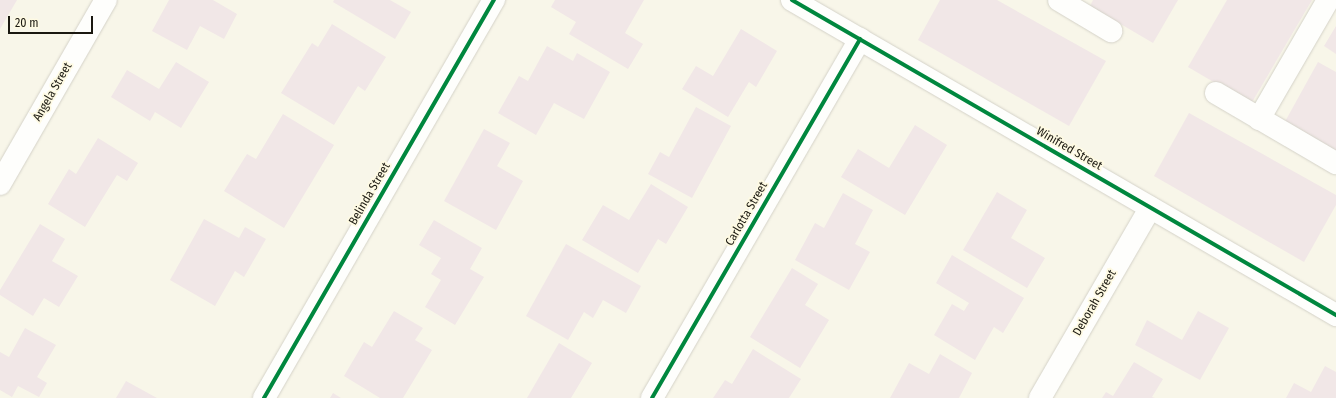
<!DOCTYPE html>
<style>
body{margin:0}
#map{position:relative;width:1336px;height:398px;overflow:hidden;background:#f8f6e9;font-family:"Fira Sans Condensed",sans-serif}
div>[style]{position:absolute}
.building>*{inset:0;background:#f1e7e7}
.roads{filter:drop-shadow(0 0 1px #d4d2c8) drop-shadow(0 0 1px #d4d2c8)}
.minor>*{height:22px;margin:-11px;padding:0 11px;transform-origin:11px;border-radius:11px;background:#fefefc}
.cycleway>*{height:4px;margin:-2px;padding:0 2px;transform-origin:2px;border-radius:2px;background:#00873e}
span{translate:-50% -50%;white-space:nowrap;text-align:center;line-height:1.15;-webkit-text-stroke:3.5px #fefae3;paint-order:stroke}
.street-label{font-size:12px;color:#1a1810}
.scale{position:absolute;left:8px;top:16px;width:85px;height:18px;box-sizing:border-box;border:2px solid #1a1810;border-top:0;padding-left:5px;font-size:12px;line-height:14px;white-space:nowrap;color:#1a1810;-webkit-text-stroke:3px #fefae3;paint-order:stroke}
</style>
<div id="map">
<div class="building">
<i style="clip-path:polygon(0 0,17px 0,0 29px)"></i>
<i style="clip-path:polygon(169px 0,213px 0,237px 14px,224px 39px,200px 26px,187px 50px,152px 31px)"></i>
<i style="clip-path:polygon(334px 0,390px 0,411px 12px,395px 39px,333px 2px)"></i>
<i style="clip-path:polygon(555px 0,644px 0,625px 33px,643px 44px,628px 69px,569px 34px,576px 22px,551px 7px)"></i>
<i style="clip-path:polygon(940px 0,997px 0,1106px 61px,1069px 126px,918px 40px)"></i>
<i style="clip-path:polygon(1093px 0,1178px 0,1153px 43px,1090px 6px)"></i>
<i style="clip-path:polygon(1227px 0,1312px 0,1251px 104px,1188px 67px)"></i>
<i style="clip-path:polygon(332px 24px,386px 57px,365px 91px,358px 86px,334px 125px,281px 93px,312px 43px,318px 47px)"></i>
<i style="clip-path:polygon(1336px 26px,1336px 54px,1324px 46px)"></i>
<i style="clip-path:polygon(741px 29px,777px 51px,756px 87px,749px 82px,728px 117px,682px 89px,696px 66px,713px 76px)"></i>
<i style="clip-path:polygon(547px 46px,573px 61px,577px 53px,610px 72px,584px 119px,554px 103px,536px 135px,498px 113px,519px 76px,528px 81px)"></i>
<i style="clip-path:polygon(176px 62px,209px 82px,181px 128px,155px 112px,150px 121px,111px 97px,127px 70px,159px 89px)"></i>
<i style="clip-path:polygon(1318px 62px,1336px 72px,1336px 156px,1282px 127px)"></i>
<i style="clip-path:polygon(696px 107px,731px 126px,692px 198px,648px 174px,660px 152px,669px 157px)"></i>
<i style="clip-path:polygon(1189px 113px,1336px 195px,1336px 205px,1304px 262px,1154px 176px)"></i>
<i style="clip-path:polygon(283px 114px,334px 145px,284px 228px,224px 191px,247px 154px,256px 159px)"></i>
<i style="clip-path:polygon(915px 125px,947px 145px,905px 215px,841px 177px,858px 149px,889px 168px)"></i>
<i style="clip-path:polygon(484px 129px,510px 143px,497px 166px,523px 181px,496px 230px,444px 201px)"></i>
<i style="clip-path:polygon(98px 138px,138px 163px,127px 181px,117px 175px,85px 227px,48px 204px,69px 169px,76px 174px)"></i>
<i style="clip-path:polygon(651px 184px,688px 207px,666px 244px,658px 239px,638px 273px,582px 240px,603px 205px,629px 220px)"></i>
<i style="clip-path:polygon(997px 192px,1027px 210px,1011px 238px,1045px 258px,1027px 288px,963px 250px)"></i>
<i style="clip-path:polygon(843px 193px,873px 210px,855px 244px,870px 252px,849px 290px,795px 260px,815px 223px,824px 228px)"></i>
<i style="clip-path:polygon(204px 219px,239px 238px,245px 227px,266px 239px,244px 277px,235px 271px,215px 306px,170px 280px)"></i>
<i style="clip-path:polygon(434px 220px,482px 248px,470px 269px,484px 277px,455px 325px,425px 307px,441px 280px,431px 274px,441px 258px,419px 245px)"></i>
<i style="clip-path:polygon(40px 224px,65px 239px,52px 261px,78px 276px,59px 307px,44px 298px,33px 316px,0 295px,0 290px)"></i>
<i style="clip-path:polygon(566px 244px,641px 286px,626px 313px,603px 300px,593px 318px,584px 312px,568px 340px,526px 316px)"></i>
<i style="clip-path:polygon(952px 255px,1024px 298px,1003px 333px,994px 327px,975px 360px,934px 335px,952px 304px,964px 311px,969px 303px,936px 283px)"></i>
<i style="clip-path:polygon(792px 268px,818px 284px,805px 305px,829px 320px,800px 368px,750px 337px)"></i>
<i style="clip-path:polygon(394px 311px,423px 328px,415px 340px,432px 350px,403px 398px,380px 398px,344px 376px,364px 342px,372px 347px)"></i>
<i style="clip-path:polygon(1198px 311px,1229px 328px,1200px 380px,1135px 345px,1147px 320px,1182px 340px)"></i>
<i style="clip-path:polygon(25px 328px,56px 345px,37px 377px,47px 383px,39px 397px,18px 386px,12px 397px,0 390px,0 352px,9px 357px)"></i>
<i style="clip-path:polygon(559px 343px,592px 363px,571px 398px,527px 398px)"></i>
<i style="clip-path:polygon(753px 349px,801px 379px,789px 398px,713px 398px,725px 380px,732px 384px)"></i>
<i style="clip-path:polygon(940px 354px,972px 373px,959px 398px,890px 398px,909px 363px,929px 374px)"></i>
<i style="clip-path:polygon(1134px 362px,1163px 379px,1152px 397px,1155px 398px,1102px 398px,1106px 392px,1113px 396px)"></i>
<i style="clip-path:polygon(1325px 366px,1336px 372px,1336px 398px,1286px 398px,1294px 383px,1311px 392px)"></i>
<i style="clip-path:polygon(126px 381px,157px 398px,116px 398px)"></i>
<i style="clip-path:polygon(333px 393px,341px 398px,330px 398px)"></i>
</div>
<div class="roads">
<div class="minor">
<i style="left:792px;top:0;width:629px;rotate:30.07deg"></i>
<i style="left:1059px;top:0;width:61px;rotate:30.8deg"></i>
<i style="left:1216px;top:93px;width:139px;rotate:30.3deg"></i>
<i style="left:1259px;top:119px;width:138px;rotate:-59.9deg"></i>
<i style="left:0;top:184px;width:212px;rotate:-60.1deg"></i>
<i style="left:264px;top:398px;width:460px;rotate:-60deg"></i>
<i style="left:652px;top:398px;width:415px;rotate:-59.9deg"></i>
<i style="left:1040px;top:398px;width:220px;rotate:-59.9deg"></i>
</div>
</div>
<div class="cycleway">
<i style="left:792px;top:0;width:629px;rotate:30.07deg"></i>
<i style="left:264px;top:398px;width:460px;rotate:-60deg"></i>
<i style="left:652px;top:398px;width:415px;rotate:-59.9deg"></i>
</div>
<div class="street-label">
<span style="left:53px;top:92px;rotate:-60deg">Angela Street</span>
<span style="left:1069px;top:149px;rotate:30deg">Winifred Street</span>
<span style="left:370px;top:194px;rotate:-60deg">Belinda Street</span>
<span style="left:747px;top:214px;rotate:-60deg">Carlotta Street</span>
<span style="left:1095px;top:303px;rotate:-60deg">Deborah Street</span>
</div>
<div class="scale">20 m</div>
</div>
